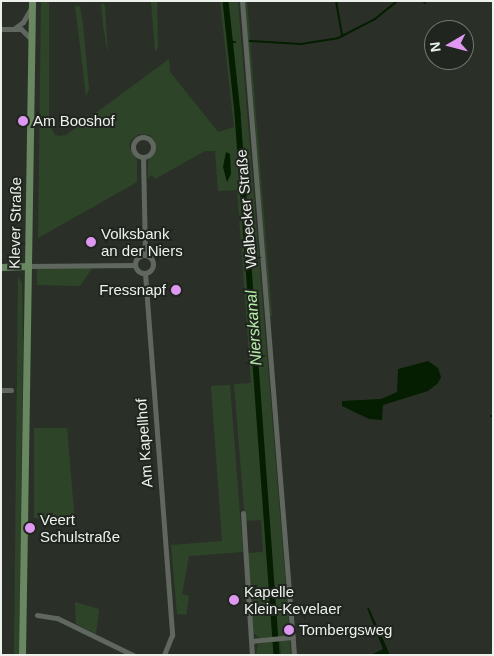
<!DOCTYPE html>
<meta charset="utf-8">
<style>
body{margin:0}
#map{position:relative;width:494px;height:656px;overflow:hidden;background:#2a3028;font-family:Helvetica,sans-serif}
div>[style]{position:absolute}
.green>*{inset:0;background:#2e4428}
.water>*{inset:0;background:#051d00}
.stream>*{height:2px;margin:-1px;padding:0 1px;transform-origin:1px;border-radius:1px;background:#051d00}
.canal>*{height:5.5px;margin:-2.75px;padding:0 2.75px;transform-origin:2.75px;border-radius:2.75px;background:#051d00}
.street>*{height:5px;margin:-2.5px;padding:0 2.5px;transform-origin:2.5px;border-radius:2.5px;background:#60675e}
.street>.ring{margin:-2.5px;padding:0;box-sizing:content-box;background:none;border:5px solid #60675e;border-radius:50%}
.secondary>*{height:7px;margin:-3.5px;padding:0 3.5px;transform-origin:3.5px;border-radius:3.5px;background:#698761}
.dots>*{width:14px;height:14px;translate:-50% -50%;box-sizing:border-box;border:2px solid #20261f;border-radius:50%}
span{translate:-50% -50%;white-space:nowrap;text-align:center;line-height:1.15;-webkit-text-stroke:4px #20261f;paint-order:stroke}
.poi-label{font-size:15px;color:#edf1ec}
.left{translate:0 -50%;text-align:left}
.right{translate:-100% -50%;text-align:right}
.street-label{font-size:15px;color:#edf1ec}
.water-label{font-size:16px;color:#b5eca6;font-style:italic}
.frame{position:absolute;inset:0;border:2px solid #edf1ec;pointer-events:none}
.north{position:absolute;left:424px;top:20px;width:50px;height:50px;box-sizing:border-box;background:#20261f;border:1px solid #727771;border-radius:50%;rotate:262deg;font-size:14px;font-weight:700;line-height:20px;text-align:center;color:#edf1ec}
.north::after{content:'';display:block;margin:auto;width:18px;height:22px;background:#df98f1;clip-path:polygon(50% 0,100% 100%,50% 72%,0 100%)}
</style>
<div id="map">
<div class="green">
<i style="clip-path:polygon(41px 1px,49px 1px,49px 123px,55px 135px,59px 136px,66px 135px,169px 59px,170px 72px,218px 132px,234px 127px,220px 1px,238px 1px,290px 636px,260px 638px,253px 633px,247px 553px,263px 552px,261px 520px,245px 521px,234px 384px,251px 383px,237px 190px,218px 191px,215px 151px,205px 151px,155px 179px,152px 175px,148px 178px,148px 161px,155px 150px,155px 142px,150px 135px,139px 134px,131px 140px,129px 147px,137px 160px,137px 182px,38px 238px)"></i>
<i style="clip-path:polygon(157px 1px,158px 48px,155px 52px,151px 2px)"></i>
<i style="clip-path:polygon(244px 1px,247px 1px,272px 316px,270px 316px)"></i>
<i style="clip-path:polygon(101px 4px,105px 5px,108px 55px,103px 25px)"></i>
<i style="clip-path:polygon(75px 5px,80px 7px,83px 24px,89px 89px,86px 96px)"></i>
<i style="clip-path:polygon(37px 266px,93px 267px,80px 286px,37px 285px)"></i>
<i style="clip-path:polygon(18px 276px,22px 283px,23px 347px,19px 655px,14px 655px)"></i>
<i style="clip-path:polygon(230px 385px,243px 552px,189px 556px,182px 594px,189px 596px,186px 615px,177px 614px,171px 545px,222px 541px,211px 386px)"></i>
<i style="clip-path:polygon(34px 428px,67px 428px,75px 522px,34px 518px)"></i>
<i style="clip-path:polygon(75px 602px,99px 609px,96px 634px,76px 624px)"></i>
<i style="clip-path:polygon(280px 641px,290px 641px,291px 655px,281px 655px)"></i>
<i style="clip-path:polygon(273px 642px,274px 655px,256px 655px,258px 644px)"></i>
</div>
<div class="water">
<i style="clip-path:polygon(226px 152px,230px 154px,231px 174px,227px 182px,223px 167px)"></i>
<i style="clip-path:polygon(428px 361px,438px 368px,441px 377px,438px 383px,428px 391px,383px 405px,382px 420px,369px 419px,342px 406px,342px 401px,381px 399px,397px 392px,398px 369px)"></i>
<i style="clip-path:polygon(367px 608px,369px 608px,390px 655px,371px 655px,383px 649px)"></i>
</div>
<div class="stream">
<i style="left:336px;top:1px;width:36px;rotate:80deg"></i>
<i style="left:423px;top:1px;width:3px;rotate:45deg"></i>
<i style="left:250px;top:41px;width:51px;rotate:3.4deg"></i>
<i style="left:301px;top:44px;width:37px;rotate:-9deg"></i>
<i style="left:338px;top:38px;width:42px;rotate:-27.2deg"></i>
<i style="left:375px;top:19px;width:28px;rotate:-39deg"></i>
<i style="left:230px;top:42px;width:5px"></i>
<i style="left:491px;top:416px;width:2px"></i>
</div>
<div class="canal">
<i style="left:226px;top:1px;width:114px;rotate:83.9deg"></i>
<i style="left:238px;top:114px;width:542px;rotate:85.88deg"></i>
</div>
<div class="street">
<i style="left:242px;top:1px;width:656px;rotate:85.45deg"></i>
<i style="left:15px;top:28px;width:10px;rotate:-37deg"></i>
<i style="left:23px;top:22px;width:16px;rotate:-60deg"></i>
<i style="left:1px;top:29px;width:20px"></i>
<i style="left:21px;top:29px;width:16px;rotate:45deg"></i>
<i class="ring" style="left:133px;top:137px;width:15px;height:15px"></i>
<i style="left:143px;top:157px;width:97px;rotate:88.8deg"></i>
<i class="ring" style="left:135px;top:255px;width:13px;height:13px"></i>
<i style="left:28px;top:266px;width:106px;rotate:-0.5deg"></i>
<i style="left:145px;top:273px;width:363px;rotate:85.7deg"></i>
<i style="left:172px;top:635px;width:22px;rotate:112deg"></i>
<i style="left:1px;top:390px;width:10px"></i>
<i style="left:243px;top:513px;width:142px;rotate:86.4deg"></i>
<i style="left:37px;top:615px;width:20px;rotate:9deg"></i>
<i style="left:57px;top:618px;width:85px;rotate:26deg"></i>
<i style="left:252px;top:641px;width:41px;rotate:-5.6deg"></i>
</div>
<div class="secondary">
<i style="left:1px;top:267px;width:27px;rotate:-2deg"></i>
<i style="left:22px;top:655px;width:654px;rotate:-89.12deg"></i>
</div>
<div class="dots">
<i style="left:23px;top:121px;background:#df98f1"></i>
<i style="left:91px;top:242px;background:#df98f1"></i>
<i style="left:176px;top:290px;background:#df98f1"></i>
<i style="left:30px;top:528px;background:#df98f1"></i>
<i style="left:234px;top:600px;background:#df98f1"></i>
<i style="left:289px;top:630px;background:#df98f1"></i>
</div>
<div class="poi-label">
<span class="left" style="left:33px;top:121px">Am Booshof</span>
<span class="left" style="left:101px;top:242px">Volksbank<br>an der Niers</span>
<span class="right" style="left:166px;top:290px">Fressnapf</span>
<span class="left" style="left:40px;top:528px">Veert<br>Schulstraße</span>
<span class="left" style="left:244px;top:600px">Kapelle<br>Klein-Kevelaer</span>
<span class="left" style="left:299px;top:630px">Tombergsweg</span>
</div>
<div class="street-label">
<span style="left:246px;top:209px;rotate:-95deg">Walbecker Straße</span>
<span style="left:15px;top:223px;rotate:-89deg">Klever Straße</span>
<span style="left:144px;top:443px;rotate:-94deg">Am Kapellhof</span>
</div>
<div class="water-label">
<span style="left:254px;top:328px;rotate:-94deg">Nierskanal</span>
</div>
<div class="frame"></div>
<div class="north">N</div>
</div>
